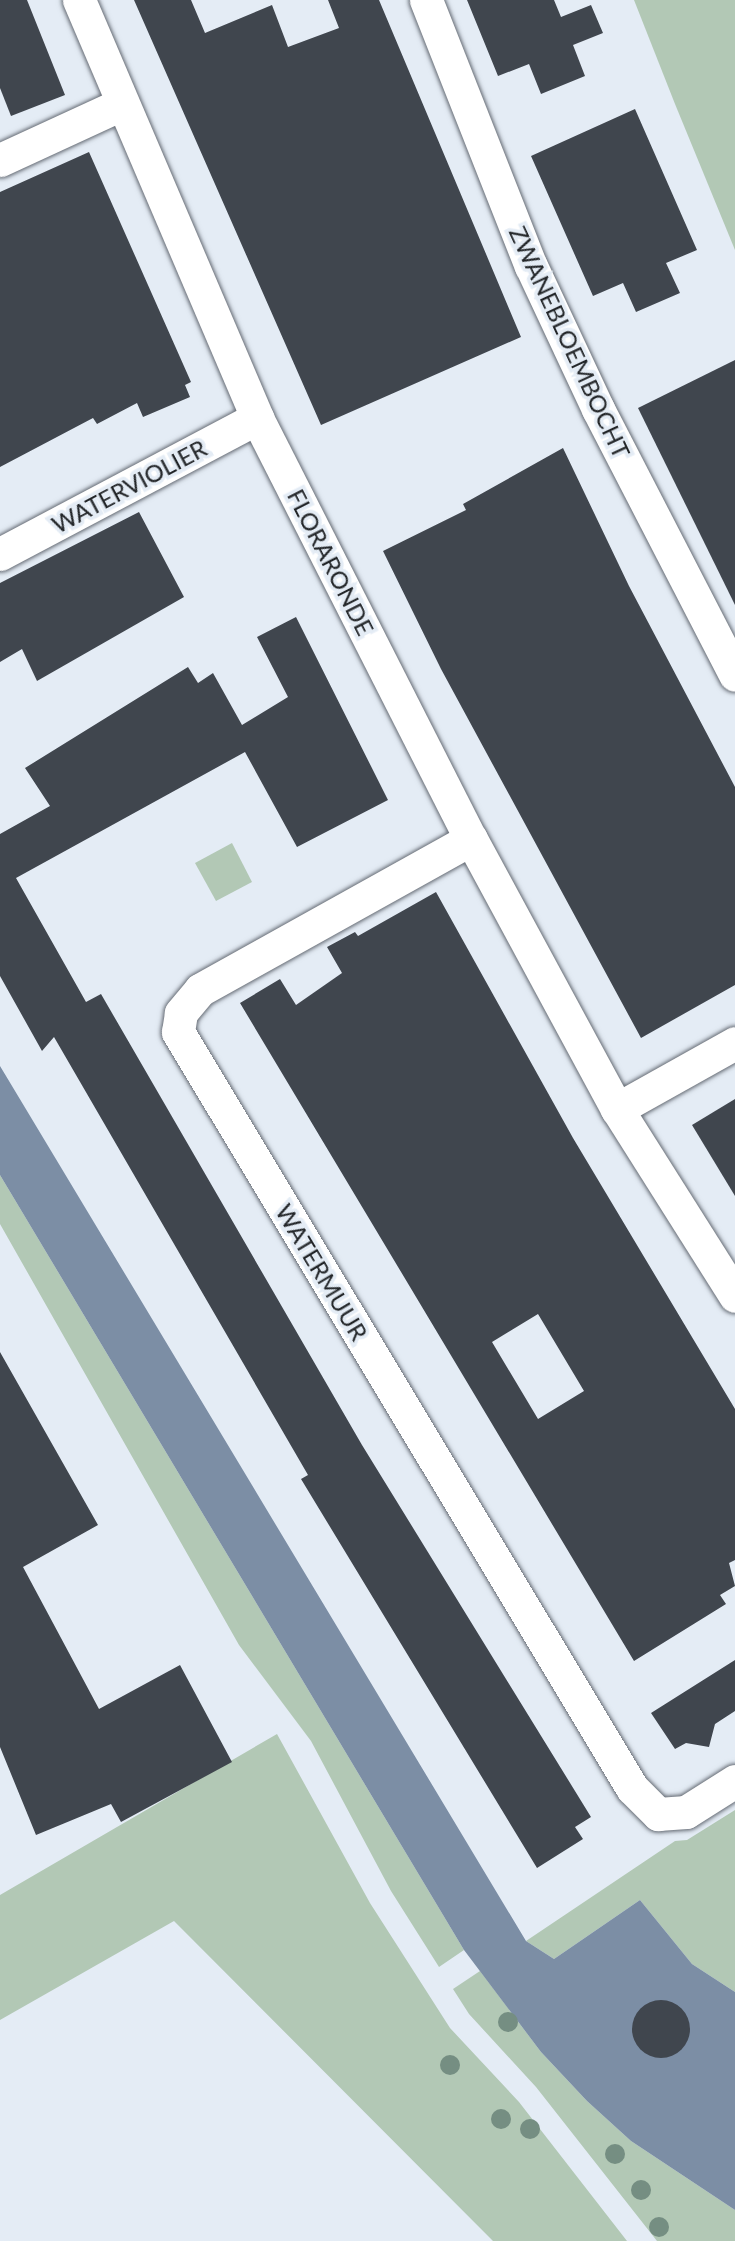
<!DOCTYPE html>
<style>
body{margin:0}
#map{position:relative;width:735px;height:2241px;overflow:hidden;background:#e4ecf5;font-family:Lato,sans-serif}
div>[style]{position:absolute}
.green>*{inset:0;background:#b2c8b5}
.water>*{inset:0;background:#7c8ea5}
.building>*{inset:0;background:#40464e}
.round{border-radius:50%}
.roads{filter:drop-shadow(0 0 2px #656b74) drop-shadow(0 0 2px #656b74)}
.street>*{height:33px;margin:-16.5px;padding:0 16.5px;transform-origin:16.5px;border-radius:16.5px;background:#fff}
.trees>*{width:20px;height:20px;margin:-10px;border-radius:50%;background:#758e82}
span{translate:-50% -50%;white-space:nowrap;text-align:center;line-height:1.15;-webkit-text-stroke:7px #e4ecf5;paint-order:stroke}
.street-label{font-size:24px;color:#222528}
</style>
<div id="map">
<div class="green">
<i style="clip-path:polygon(634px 0,735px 0,735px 250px,675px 104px)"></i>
<i style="clip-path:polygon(232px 843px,252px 882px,216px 901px,195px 863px)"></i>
<i style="clip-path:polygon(0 1175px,464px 1950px,439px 1967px,391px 1891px,311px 1741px,239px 1645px,0 1224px)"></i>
<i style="clip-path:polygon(277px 1734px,370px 1903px,450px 2028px,519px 2102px,627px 2241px,493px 2241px,174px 1921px,0 2020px,0 1895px)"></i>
<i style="clip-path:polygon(735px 1810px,735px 1992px,692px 1964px,640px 1900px,554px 1959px,526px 1941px,675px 1841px,687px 1840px)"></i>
<i style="clip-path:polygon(480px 1971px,541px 2052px,587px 2101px,631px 2141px,735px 2210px,735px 2241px,657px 2241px,536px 2087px,469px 2014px,453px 1989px)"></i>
</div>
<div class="water">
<i style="clip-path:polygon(0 1066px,526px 1941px,554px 1959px,640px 1900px,692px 1964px,735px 1992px,735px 2210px,631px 2141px,587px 2101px,541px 2052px,464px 1950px,0 1175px)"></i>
</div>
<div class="building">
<i style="clip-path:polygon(0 0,27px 0,65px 95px,11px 116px,0 88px)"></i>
<i style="clip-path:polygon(134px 0,191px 0,205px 33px,272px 5px,288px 47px,339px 28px,328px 0,379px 0,521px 337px,321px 425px)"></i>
<i style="clip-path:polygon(467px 0,554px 0,561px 17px,591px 5px,603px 33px,573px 45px,585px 76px,541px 94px,529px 64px,498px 76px)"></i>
<i style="clip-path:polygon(635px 109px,697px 250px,666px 263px,680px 293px,636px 312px,623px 283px,593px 296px,531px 156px)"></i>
<i style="clip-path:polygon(89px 152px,191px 382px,185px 385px,190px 397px,143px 417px,137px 403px,97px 424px,93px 418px,0 467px,0 192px)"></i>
<i style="clip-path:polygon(735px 360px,735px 605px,638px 408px)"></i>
<i style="clip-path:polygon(563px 448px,629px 586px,735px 787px,735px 985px,641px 1038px,441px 669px,383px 551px,466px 510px,463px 504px)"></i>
<i style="clip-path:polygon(139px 512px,184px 597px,37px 681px,22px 649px,0 662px,0 583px)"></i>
<i style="clip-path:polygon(296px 617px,388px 800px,297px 847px,245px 752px,16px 878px,86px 1002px,101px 994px,362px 1445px,591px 1817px,575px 1827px,583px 1839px,537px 1868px,301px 1479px,308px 1475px,54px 1037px,42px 1051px,0 976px,0 834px,50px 806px,25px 768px,188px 667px,198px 683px,213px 673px,242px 725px,288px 697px,257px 637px)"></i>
<i style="clip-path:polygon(evenodd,436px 892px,573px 1138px,735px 1409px,735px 1560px,729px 1563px,735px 1586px,720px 1595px,726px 1604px,634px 1661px,240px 1003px,280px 979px,296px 1005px,342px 973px,327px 947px,355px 932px,358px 936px,436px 892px,538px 1314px,584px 1391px,538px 1419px,492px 1342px,538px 1314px)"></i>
<i style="clip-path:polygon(735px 1099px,735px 1196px,692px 1125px)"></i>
<i style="clip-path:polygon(0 1352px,98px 1525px,23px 1567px,99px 1709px,180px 1665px,232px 1762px,121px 1822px,111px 1804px,36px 1835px,0 1747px)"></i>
<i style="clip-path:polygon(735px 1660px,735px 1711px,715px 1724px,709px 1747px,686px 1743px,675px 1749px,651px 1713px)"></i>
<i class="round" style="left:632px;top:2000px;width:58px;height:58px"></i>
</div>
<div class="roads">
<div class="street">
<i style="left:79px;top:0;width:454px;rotate:66.9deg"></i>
<i style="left:257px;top:418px;width:472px;rotate:63.1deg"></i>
<i style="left:471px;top:839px;width:307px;rotate:61.6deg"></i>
<i style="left:617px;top:1109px;width:221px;rotate:57.7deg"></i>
<i style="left:426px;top:0;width:286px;rotate:68.5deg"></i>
<i style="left:531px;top:266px;width:158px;rotate:64.9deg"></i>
<i style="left:598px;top:409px;width:299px;rotate:62.7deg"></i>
<i style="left:0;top:160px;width:134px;rotate:-24.7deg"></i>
<i style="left:0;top:554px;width:291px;rotate:-27.9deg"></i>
<i style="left:471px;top:839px;width:310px;rotate:150.9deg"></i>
<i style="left:200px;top:990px;width:30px;rotate:130deg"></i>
<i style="left:181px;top:1013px;width:19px;rotate:99deg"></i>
<i style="left:178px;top:1032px;width:882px;rotate:59.01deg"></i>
<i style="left:632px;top:1788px;width:37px;rotate:45deg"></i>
<i style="left:658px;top:1814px;width:28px;rotate:-4deg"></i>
<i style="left:686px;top:1812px;width:58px;rotate:-32.3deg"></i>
<i style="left:617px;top:1109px;width:135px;rotate:-29.2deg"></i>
</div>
</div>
<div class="trees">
<i style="left:508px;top:2022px"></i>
<i style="left:450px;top:2065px"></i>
<i style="left:501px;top:2119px"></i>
<i style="left:530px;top:2129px"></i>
<i style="left:615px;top:2154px"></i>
<i style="left:641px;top:2190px"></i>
<i style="left:659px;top:2227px"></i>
</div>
<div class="street-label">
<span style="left:570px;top:342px;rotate:65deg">ZWANEBLOEMBOCHT</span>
<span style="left:129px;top:486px;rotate:-28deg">WATERVIOLIER</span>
<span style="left:331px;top:562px;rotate:63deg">FLORARONDE</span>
<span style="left:322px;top:1272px;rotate:59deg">WATERMUUR</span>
</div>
</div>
